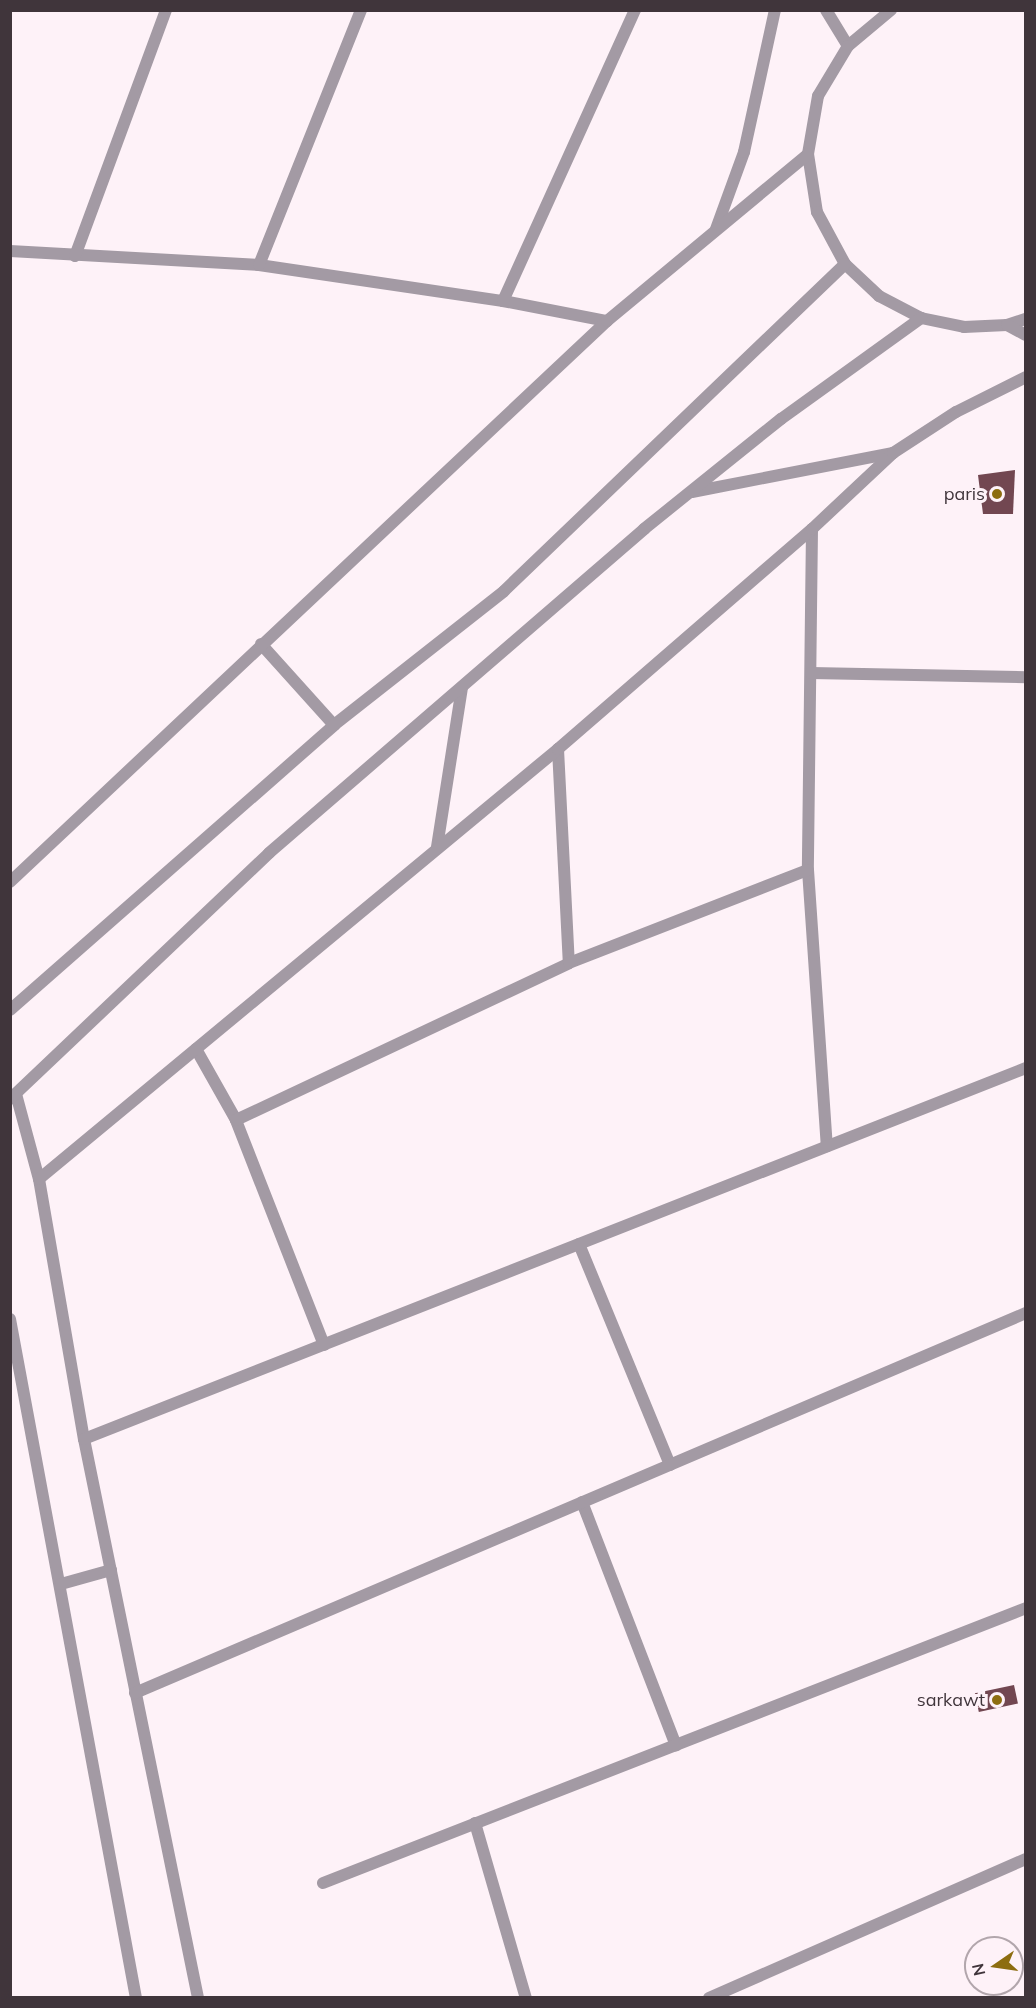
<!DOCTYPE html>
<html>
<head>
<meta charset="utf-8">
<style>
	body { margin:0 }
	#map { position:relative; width:1036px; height:2008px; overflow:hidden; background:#fef2f8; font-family:Mulish,sans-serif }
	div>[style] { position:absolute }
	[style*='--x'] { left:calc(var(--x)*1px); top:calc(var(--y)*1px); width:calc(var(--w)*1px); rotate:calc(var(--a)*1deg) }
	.building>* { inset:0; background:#724751; transform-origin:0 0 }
	.minor>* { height:12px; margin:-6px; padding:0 6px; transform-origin:6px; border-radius:6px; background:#a39aa4 }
	.tertiary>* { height:12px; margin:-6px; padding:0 6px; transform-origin:6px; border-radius:6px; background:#a39aa4 }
	.dots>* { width:16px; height:16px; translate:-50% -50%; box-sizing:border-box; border:3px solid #fef2f8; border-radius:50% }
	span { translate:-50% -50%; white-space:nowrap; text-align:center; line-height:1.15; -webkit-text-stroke:6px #fef2f8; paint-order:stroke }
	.poi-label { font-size:18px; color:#40353b }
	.right { translate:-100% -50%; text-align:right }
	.frame { position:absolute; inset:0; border:12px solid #40353b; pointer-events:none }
	.north { position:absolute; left:964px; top:1936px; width:60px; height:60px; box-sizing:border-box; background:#fef2f8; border:2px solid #b2a6ac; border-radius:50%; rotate:257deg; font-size:16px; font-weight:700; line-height:24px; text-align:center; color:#40353b }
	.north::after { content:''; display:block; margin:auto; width:21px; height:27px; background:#8d6d10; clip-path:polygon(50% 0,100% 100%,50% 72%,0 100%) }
</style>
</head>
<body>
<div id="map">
	<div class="building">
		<div style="clip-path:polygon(1015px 470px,1013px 514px,983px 514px,978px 475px)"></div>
		<div style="left:1014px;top:1685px;width:19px;height:40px;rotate:78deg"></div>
	</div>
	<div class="minor">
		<div style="--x:826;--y:10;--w:42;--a:58.6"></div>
		<div style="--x:891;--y:10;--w:56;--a:140.1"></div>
		<div style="--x:848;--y:46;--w:58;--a:121"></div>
		<div style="--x:818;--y:96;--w:59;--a:99.8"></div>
		<div style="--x:808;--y:154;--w:59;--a:81.2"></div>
		<div style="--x:817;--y:212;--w:59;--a:61.7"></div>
		<div style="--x:845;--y:264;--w:47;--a:43.3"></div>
		<div style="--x:879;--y:296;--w:47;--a:27.6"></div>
		<div style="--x:921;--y:318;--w:44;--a:11.8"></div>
		<div style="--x:964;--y:327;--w:43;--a:-2.7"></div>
		<div style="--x:1007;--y:325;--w:20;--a:-18"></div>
		<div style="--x:716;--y:229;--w:82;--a:-70"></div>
		<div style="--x:744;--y:152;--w:145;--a:-77.7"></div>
		<div style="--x:10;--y:251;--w:249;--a:3.2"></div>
		<div style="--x:259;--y:265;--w:247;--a:8.4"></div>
		<div style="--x:503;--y:301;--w:106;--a:10.9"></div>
		<div style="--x:75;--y:256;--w:262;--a:-69.7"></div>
		<div style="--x:259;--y:265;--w:275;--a:-68.2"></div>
		<div style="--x:503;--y:301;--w:320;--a:-65.6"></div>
		<div style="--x:692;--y:492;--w:205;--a:-11"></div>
		<div style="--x:812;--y:529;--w:341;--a:90.7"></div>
		<div style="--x:808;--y:870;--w:277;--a:86.1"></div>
		<div style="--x:261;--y:644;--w:109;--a:48"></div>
		<div style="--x:811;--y:673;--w:215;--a:1.1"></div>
		<div style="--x:558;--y:749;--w:214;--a:87.1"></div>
		<div style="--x:437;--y:847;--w:162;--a:-81.1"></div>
		<div style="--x:10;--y:882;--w:819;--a:-43.22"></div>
		<div style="--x:607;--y:321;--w:261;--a:-39.7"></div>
		<div style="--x:10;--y:1010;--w:432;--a:-41.3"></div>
		<div style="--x:334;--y:725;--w:216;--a:-38.2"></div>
		<div style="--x:504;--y:591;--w:472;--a:-43.8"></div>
		<div style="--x:196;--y:1049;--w:81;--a:60.6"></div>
		<div style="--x:16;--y:1094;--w:88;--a:74.9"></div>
		<div style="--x:39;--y:1179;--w:264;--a:80.2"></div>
		<div style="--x:84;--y:1439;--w:571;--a:78.47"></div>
		<div style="--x:10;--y:1099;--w:357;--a:-43.5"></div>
		<div style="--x:269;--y:853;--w:496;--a:-40.8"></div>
		<div style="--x:644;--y:529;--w:176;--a:-38.8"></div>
		<div style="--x:781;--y:419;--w:173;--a:-35.8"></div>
		<div style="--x:39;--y:1179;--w:674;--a:-39.64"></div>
		<div style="--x:558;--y:749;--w:336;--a:-40.9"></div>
		<div style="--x:812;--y:529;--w:111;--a:-43.2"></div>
		<div style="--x:893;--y:453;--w:75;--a:-33.1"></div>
		<div style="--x:956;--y:412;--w:78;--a:-26.6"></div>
		<div style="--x:579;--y:1244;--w:239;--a:67.6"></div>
		<div style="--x:10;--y:1319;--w:691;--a:79.49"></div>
		<div style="--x:324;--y:1345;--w:242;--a:-111.4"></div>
		<div style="--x:236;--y:1120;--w:368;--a:-25.2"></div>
		<div style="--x:569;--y:963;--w:256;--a:-21.3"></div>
		<div style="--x:84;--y:1439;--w:1012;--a:-21.5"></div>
		<div style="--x:582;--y:1502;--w:261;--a:68.9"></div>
		<div style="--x:61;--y:1584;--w:52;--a:-15.6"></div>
		<div style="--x:135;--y:1693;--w:969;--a:-23.1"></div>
		<div style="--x:475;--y:1823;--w:182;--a:73.8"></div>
		<div style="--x:323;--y:1883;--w:755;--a:-21.36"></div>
		<div style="--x:709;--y:1998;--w:346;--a:-23.7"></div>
	</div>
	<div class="tertiary">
		<div style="--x:1007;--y:325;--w:21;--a:28"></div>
	</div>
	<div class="dots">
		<div style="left:997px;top:494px;background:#8d6d10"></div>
		<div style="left:997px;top:1700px;background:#8d6d10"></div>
	</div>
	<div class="poi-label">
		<span class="right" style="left:985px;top:494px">paris</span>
		<span class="right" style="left:985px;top:1700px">sarkawt</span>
	</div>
	<div class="frame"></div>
	<div class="north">N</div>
</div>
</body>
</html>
